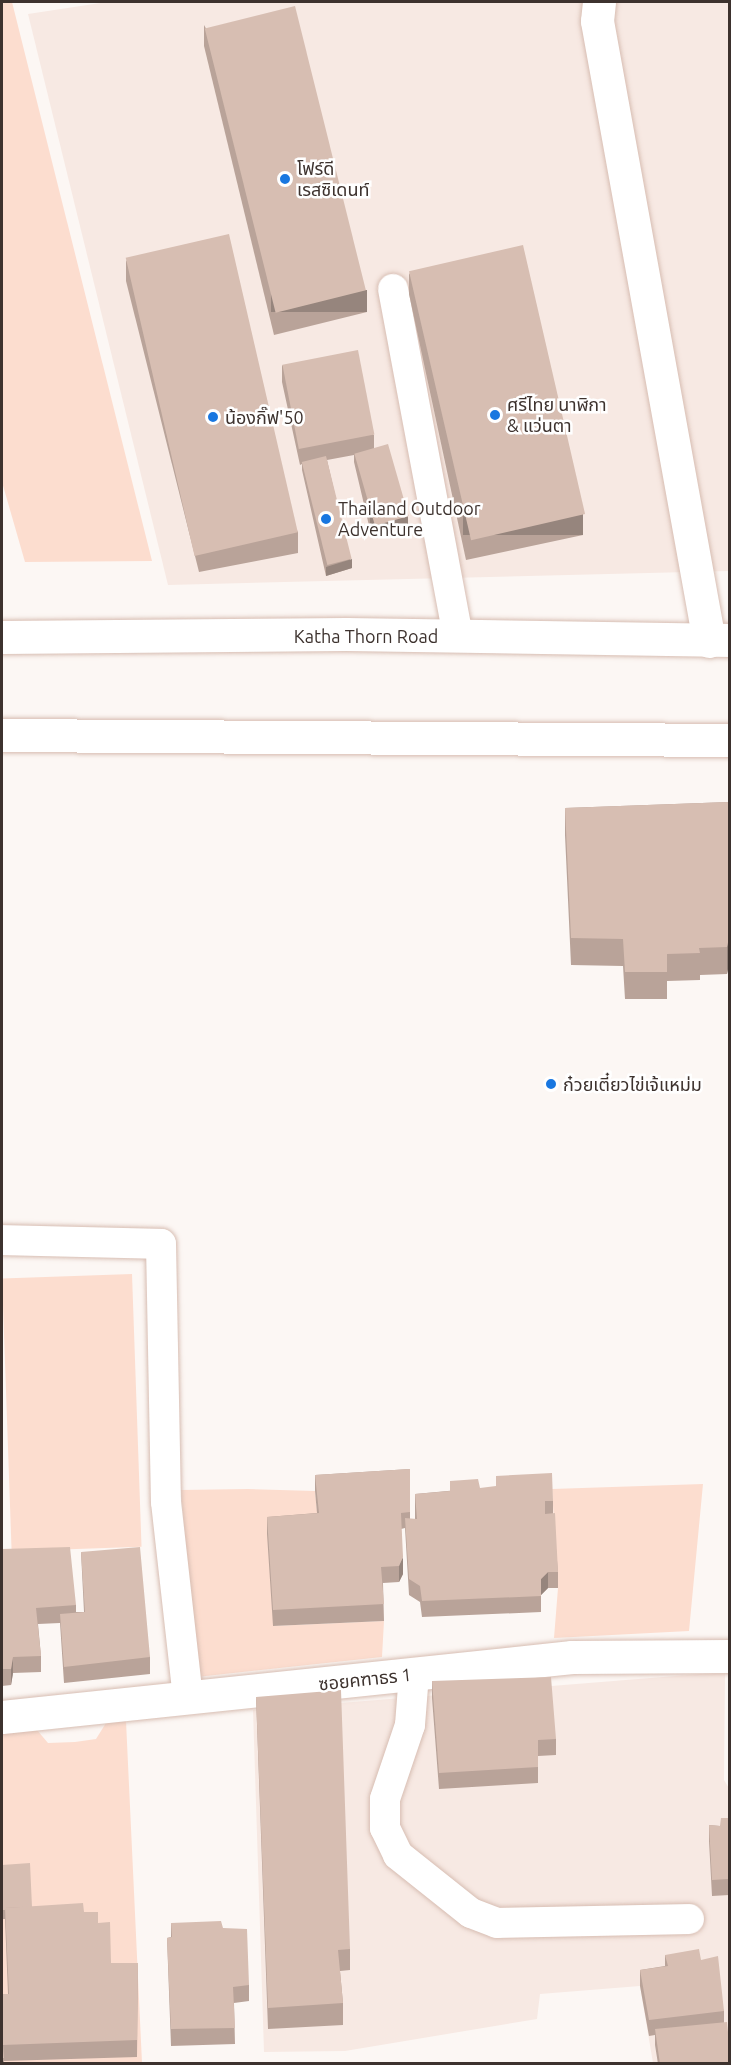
<!DOCTYPE html>
<html>
<head>
<meta charset="utf-8">
<style>
	body { margin:0 }
	#map { position:relative; width:731px; height:2065px; overflow:hidden; background:#fcf7f4; font-family:Ubuntu,"Noto Sans Thai",sans-serif }
	div>[style] { position:absolute }
	[style*='--x'] { left:calc(var(--x)*1px); top:calc(var(--y)*1px); width:calc(var(--w)*1px); rotate:calc(var(--a)*1deg) }
	.built>* { inset:0; background:#f7e9e3 }
	.green>* { inset:0; background:#fcddcf; transform-origin:0 0 }
	.roads { filter:drop-shadow(0 0 2px #d7bdb2) drop-shadow(0 0 2px #d7bdb2) }
	.service>* { height:30px; margin:-15px; padding:0 15px; transform-origin:15px; border-radius:15px; background:#fff }
	.minor>* { height:33px; margin:-16.5px; padding:0 16.5px; transform-origin:16.5px; border-radius:16.5px; background:#fff }
	.tertiary>* { height:33px; margin:-16.5px; padding:0 16.5px; transform-origin:16.5px; border-radius:16.5px; background:#fff }
	.wall>* { inset:0; background:#b9a399 }
	.shaded-wall>* { inset:0; background:#96857d; transform-origin:0 0 }
	.building>* { inset:0; background:#d7beb2; transform-origin:0 0 }
	.dots>* { width:16px; height:16px; translate:-50% -50%; box-sizing:border-box; border:3px solid #fff; border-radius:50% }
	span { translate:-50% -50%; white-space:nowrap; text-align:center; line-height:1.15; -webkit-text-stroke:5px #fff; paint-order:stroke }
	.poi-label { font-size:18px; color:#3d322e }
	.left { translate:0 -50%; text-align:left }
	.street-label { font-size:18px; color:#3d322e }
	.frame { position:absolute; inset:0; border:3px solid #3d322e; pointer-events:none }
</style>
</head>
<body>
<div id="map">
	<div class="built">
		<div style="clip-path:polygon(107px 2px,729px 2px,729px 571px,168px 585px,28px 14px)"></div>
		<div style="clip-path:polygon(725px 1672px,724px 1780px,730px 1790px,729px 2063px,653px 2063px,640px 1986px,540px 1994px,537px 2019px,345px 2051px,264px 2052px,253px 1710px)"></div>
	</div>
	<div class="green">
		<div style="clip-path:polygon(2px 2px,12px 2px,152px 561px,25px 562px,2px 482px)"></div>
		<div style="left:132px;top:1274px;width:273px;height:130px;rotate:88deg"></div>
		<div style="clip-path:polygon(703px 1484px,689px 1631px,554px 1638px,558px 1588px,552px 1489px)"></div>
		<div style="clip-path:polygon(248px 1489px,315px 1491px,319px 1529px,273px 1626px,384px 1621px,382px 1657px,197px 1677px,181px 1490px)"></div>
		<div style="clip-path:polygon(126px 1721px,142px 2063px,2px 2063px,2px 1732px,37px 1730px,48px 1743px,75px 1742px,96px 1739px,106px 1723px)"></div>
	</div>
	<div class="roads">
		<div class="service">
			<div style="--x:393;--y:289;--w:353;--a:79.4"></div>
			<div style="--x:2;--y:1240;--w:159;--a:1.4"></div>
			<div style="--x:161;--y:1244;--w:258;--a:88.9"></div>
			<div style="--x:166;--y:1502;--w:196;--a:83.6"></div>
			<div style="--x:414;--y:1674;--w:51;--a:94.5"></div>
			<div style="--x:410;--y:1725;--w:78;--a:108.7"></div>
			<div style="--x:385;--y:1799;--w:29;--a:90"></div>
			<div style="--x:385;--y:1828;--w:30;--a:64"></div>
			<div style="--x:398;--y:1855;--w:93;--a:38.5"></div>
			<div style="--x:471;--y:1913;--w:28;--a:21"></div>
			<div style="--x:497;--y:1923;--w:192;--a:-1.2"></div>
		</div>
		<div class="minor">
			<div style="--x:599;--y:2;--w:19;--a:96"></div>
			<div style="--x:597;--y:21;--w:630;--a:79.76"></div>
			<div style="--x:2;--y:1717;--w:573;--a:-6.01"></div>
			<div style="--x:572;--y:1657;--w:158;--a:-0.4"></div>
		</div>
		<div class="tertiary">
			<div style="--x:2;--y:637;--w:344;--a:-0.5"></div>
			<div style="--x:346;--y:634;--w:384;--a:0.9"></div>
			<div style="--x:2;--y:735;--w:728;--a:0.39"></div>
		</div>
	</div>
	<div class="wall">
		<div style="clip-path:polygon(24px 2px,49px 2px,24px 3px)"></div>
		<div style="clip-path:polygon(204px 25px,367px 312px,274px 335px,204px 46px)"></div>
		<div style="clip-path:polygon(126px 260px,298px 532px,298px 553px,199px 572px,126px 281px)"></div>
		<div style="clip-path:polygon(409px 273px,583px 535px,466px 560px,409px 294px)"></div>
		<div style="clip-path:polygon(282px 365px,374px 435px,374px 448px,408px 525px,371px 534px,354px 462px,354px 455px,327px 460px,352px 568px,326px 576px,302px 470px,302px 464px,300px 465px,282px 382px)"></div>
		<div style="clip-path:polygon(729px 802px,729px 964px,727px 974px,700px 975px,700px 980px,667px 981px,667px 999px,625px 999px,623px 966px,571px 965px,565px 835px,565px 808px)"></div>
		<div style="clip-path:polygon(410px 1469px,410px 1519px,415px 1519px,415px 1494px,480px 1488px,553px 1501px,553px 1513px,558px 1572px,558px 1588px,548px 1588px,541px 1595px,541px 1612px,422px 1617px,420px 1602px,409px 1595px,405px 1528px,401px 1529px,403px 1574px,399px 1582px,383px 1583px,384px 1621px,273px 1626px,267px 1534px,267px 1517px,317px 1513px,315px 1491px,315px 1475px)"></div>
		<div style="clip-path:polygon(2px 1549px,76px 1605px,76px 1612px,84px 1612px,81px 1552px,150px 1657px,150px 1674px,64px 1683px,60px 1623px,38px 1624px,41px 1656px,41px 1672px,13px 1673px,11px 1685px,2px 1686px)"></div>
		<div style="clip-path:polygon(432px 1681px,556px 1739px,556px 1755px,538px 1756px,538px 1783px,439px 1789px,432px 1698px)"></div>
		<div style="clip-path:polygon(256px 1697px,350px 1949px,350px 1970px,340px 1971px,343px 2003px,343px 2025px,268px 2029px)"></div>
		<div style="clip-path:polygon(729px 1818px,729px 1895px,712px 1896px,709px 1841px,709px 1825px,720px 1826px)"></div>
		<div style="clip-path:polygon(2px 1865px,32px 1907px,84px 1912px,98px 1923px,111px 1963px,138px 1963px,137px 2057px,4px 2061px,4px 2064px,2px 2064px,2px 1967px,2px 1994px,8px 1994px,5px 1919px,2px 1919px)"></div>
		<div style="clip-path:polygon(171px 1923px,249px 1985px,249px 2001px,234px 2003px,235px 2044px,171px 2046px,167px 1938px,171px 1937px)"></div>
		<div style="clip-path:polygon(665px 1955px,701px 1960px,724px 2011px,724px 2023px,729px 2064px,658px 2064px,655px 2045px,655px 2035px,649px 2036px,640px 1986px,640px 1970px,665px 1966px)"></div>
	</div>
	<div class="shaded-wall">
		<div style="left:367px;top:290px;width:22px;height:96px;rotate:90deg"></div>
		<div style="left:583px;top:514px;width:21px;height:120px;rotate:90deg"></div>
		<div style="left:408px;top:516px;width:9px;height:38px;rotate:90deg"></div>
		<div style="clip-path:polygon(352px 559px,352px 568px,326px 576px,326px 567px)"></div>
		<div style="clip-path:polygon(729px 937px,729px 964px,727px 974px,727px 947px)"></div>
		<div style="clip-path:polygon(403px 1557px,403px 1574px,399px 1582px,399px 1566px)"></div>
		<div style="clip-path:polygon(548px 1572px,548px 1588px,541px 1595px,541px 1579px)"></div>
		<div style="clip-path:polygon(13px 1657px,13px 1673px,11px 1685px,11px 1669px)"></div>
	</div>
	<div class="building">
		<div style="left:295px;top:6px;width:293px;height:93px;rotate:76deg"></div>
		<div style="left:229px;top:234px;width:306px;height:106px;rotate:77deg"></div>
		<div style="left:523px;top:245px;width:276px;height:117px;rotate:77deg"></div>
		<div style="left:358px;top:350px;width:86px;height:77px;rotate:79deg"></div>
		<div style="left:388px;top:444px;width:75px;height:35px;rotate:74deg"></div>
		<div style="left:326px;top:456px;width:106px;height:25px;rotate:76deg"></div>
		<div style="clip-path:polygon(729px 802px,729px 937px,727px 947px,699px 948px,700px 953px,667px 954px,667px 972px,625px 972px,623px 939px,571px 938px,565px 808px)"></div>
		<div style="clip-path:polygon(410px 1469px,410px 1512px,401px 1513px,403px 1557px,399px 1566px,381px 1567px,384px 1604px,273px 1610px,267px 1517px,319px 1513px,315px 1475px)"></div>
		<div style="clip-path:polygon(552px 1473px,553px 1501px,545px 1501px,545px 1514px,555px 1513px,558px 1572px,548px 1572px,541px 1579px,541px 1596px,422px 1601px,420px 1586px,409px 1579px,405px 1518px,417px 1519px,415px 1494px,450px 1491px,450px 1481px,478px 1479px,480px 1488px,496px 1486px,496px 1476px)"></div>
		<div style="clip-path:polygon(70px 1547px,76px 1605px,36px 1608px,41px 1656px,13px 1657px,11px 1669px,2px 1669px,2px 1549px)"></div>
		<div style="clip-path:polygon(140px 1547px,150px 1657px,64px 1667px,60px 1614px,85px 1612px,81px 1552px)"></div>
		<div style="clip-path:polygon(551px 1677px,556px 1739px,538px 1740px,538px 1767px,439px 1773px,432px 1681px)"></div>
		<div style="clip-path:polygon(341px 1690px,350px 1949px,338px 1950px,343px 2003px,268px 2008px,256px 1697px)"></div>
		<div style="clip-path:polygon(721px 1818px,729px 1818px,729px 1879px,712px 1880px,709px 1825px,720px 1826px)"></div>
		<div style="clip-path:polygon(30px 1863px,32px 1907px,5px 1908px,5px 1910px,2px 1910px,2px 1865px)"></div>
		<div style="clip-path:polygon(83px 1903px,84px 1912px,98px 1912px,98px 1923px,110px 1922px,111px 1963px,138px 1963px,137px 2040px,3px 2045px,4px 2058px,2px 2058px,2px 1967px,2px 1994px,9px 1994px,5px 1908px)"></div>
		<div style="clip-path:polygon(221px 1921px,223px 1928px,247px 1929px,249px 1985px,233px 1987px,235px 2028px,171px 2029px,167px 1938px,172px 1937px,171px 1923px)"></div>
		<div style="clip-path:polygon(699px 1949px,701px 1960px,718px 1956px,724px 2011px,649px 2020px,640px 1970px,668px 1966px,665px 1955px)"></div>
		<div style="clip-path:polygon(727px 2022px,729px 2042px,729px 2064px,660px 2064px,655px 2029px)"></div>
	</div>
	<div class="dots">
		<div style="left:285px;top:179px;background:#1977e0"></div>
		<div style="left:495px;top:415px;background:#1977e0"></div>
		<div style="left:213px;top:417px;background:#1977e0"></div>
		<div style="left:326px;top:519px;background:#1977e0"></div>
		<div style="left:551px;top:1084px;background:#1977e0"></div>
	</div>
	<div class="poi-label">
		<span class="left" style="left:297px;top:179px">โฟร์ดี<br>เรสซิเดนท์</span>
		<span class="left" style="left:507px;top:415px">ศรีไทย นาฬิกา<br>&amp; แว่นตา</span>
		<span class="left" style="left:225px;top:417px">น้องกิ๊ฟ'50</span>
		<span class="left" style="left:338px;top:519px">Thailand Outdoor<br>Adventure</span>
		<span class="left" style="left:563px;top:1084px">ก๋วยเตี๋ยวไข่เจ้แหม่ม</span>
	</div>
	<div class="street-label">
		<span style="left:366px;top:636px">Katha Thorn Road</span>
		<span style="left:365px;top:1679px;rotate:-6deg">ซอยคฑาธร 1</span>
	</div>
	<div class="frame"></div>
</div>
</body>
</html>
